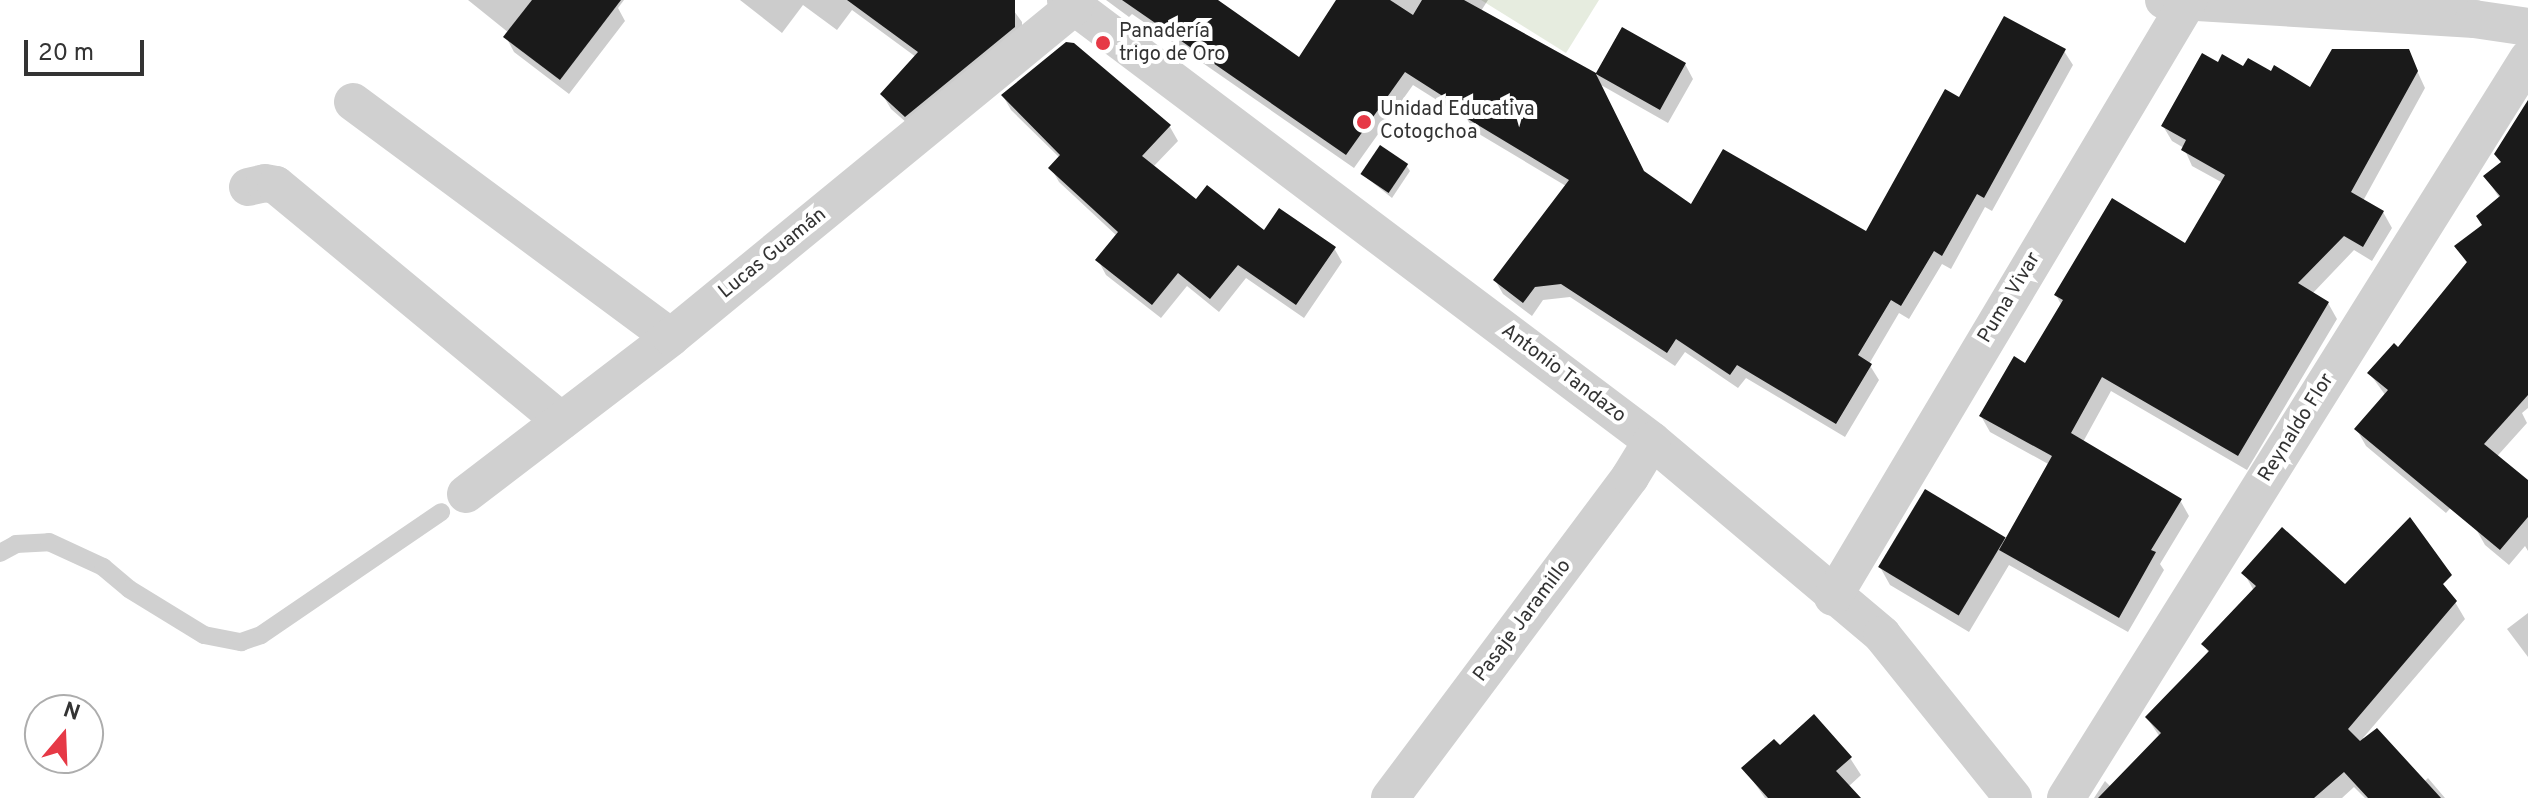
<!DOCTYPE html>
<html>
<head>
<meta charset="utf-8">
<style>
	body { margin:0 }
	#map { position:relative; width:2528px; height:798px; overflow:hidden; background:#fff; font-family:Overpass,sans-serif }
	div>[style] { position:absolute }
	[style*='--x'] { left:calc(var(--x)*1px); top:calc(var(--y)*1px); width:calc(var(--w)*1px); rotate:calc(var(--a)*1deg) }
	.green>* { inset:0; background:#e6ecdf }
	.shadow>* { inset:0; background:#0003 }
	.building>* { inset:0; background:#1a1a1a; transform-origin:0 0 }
	.service>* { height:18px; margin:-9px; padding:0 9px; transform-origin:9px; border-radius:9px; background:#d0d0d0 }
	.minor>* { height:38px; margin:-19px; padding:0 19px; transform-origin:19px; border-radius:19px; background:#d0d0d0 }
	.dots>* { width:22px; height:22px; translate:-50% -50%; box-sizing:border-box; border:4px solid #fff; border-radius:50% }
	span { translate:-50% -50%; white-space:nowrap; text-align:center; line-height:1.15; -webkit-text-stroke:8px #fff; paint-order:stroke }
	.poi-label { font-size:20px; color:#333 }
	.left { translate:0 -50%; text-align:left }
	.street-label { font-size:20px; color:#333 }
	.north { position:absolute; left:24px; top:694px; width:80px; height:80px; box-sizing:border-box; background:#fff; border:2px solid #adadad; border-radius:50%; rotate:19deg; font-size:22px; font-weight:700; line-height:32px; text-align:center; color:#333 }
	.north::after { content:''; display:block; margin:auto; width:28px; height:36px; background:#e63946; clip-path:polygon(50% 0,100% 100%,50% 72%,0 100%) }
	.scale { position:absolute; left:24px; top:40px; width:120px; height:36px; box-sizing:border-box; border:4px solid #333; border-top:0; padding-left:10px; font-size:24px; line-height:28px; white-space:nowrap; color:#333; -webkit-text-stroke:6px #fff; paint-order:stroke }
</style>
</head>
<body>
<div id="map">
	<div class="green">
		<div style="clip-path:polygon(1481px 0,1599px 0,1566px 53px)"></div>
	</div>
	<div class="shadow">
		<div style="clip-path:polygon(468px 0,624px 0,618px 8px,625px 21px,569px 94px,514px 52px,506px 37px,509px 33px)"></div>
		<div style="clip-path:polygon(740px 0,1006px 0,1022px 22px,1022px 42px,915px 130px,891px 109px,882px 94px,916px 57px,852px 10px,837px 30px,803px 5px,782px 33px)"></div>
		<div style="clip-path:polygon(1106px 0,1214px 0,1300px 60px,1338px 0,1488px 0,1481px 11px,1597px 76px,1623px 30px,1685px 64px,1693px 79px,1668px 123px,1601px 85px,1645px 174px,1692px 207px,1866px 233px,1960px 100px,2064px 51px,2073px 65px,1992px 211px,1985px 207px,1951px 269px,1942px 264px,1909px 319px,1899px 313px,1869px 364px,1879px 380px,1845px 437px,1746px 378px,1738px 388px,1685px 352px,1675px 366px,1570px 297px,1543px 300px,1532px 316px,1503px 294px,1495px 280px,1566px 186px,1474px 131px,1467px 119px,1413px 85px,1354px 168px,1132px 14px,1129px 17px)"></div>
		<div style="clip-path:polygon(1073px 45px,1170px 127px,1178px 141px,1153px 167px,1197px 202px,1265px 233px,1334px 248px,1342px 262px,1304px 318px,1246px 278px,1219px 312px,1187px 286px,1161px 318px,1106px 275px,1098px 260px,1117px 236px,1059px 182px,1051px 168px,1060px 158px,1011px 110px,1003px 96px)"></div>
		<div style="clip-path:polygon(2408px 51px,2425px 88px,2363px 201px,2383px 212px,2392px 228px,2372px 261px,2354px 250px,2312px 294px,2328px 303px,2337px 319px,2247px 470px,2111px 391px,2083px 442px,2180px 500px,2189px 516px,2160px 564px,2164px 570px,2128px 632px,2009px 565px,1969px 632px,1890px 585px,1880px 567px,2004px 539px,2005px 542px,2050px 465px,1990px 432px,1981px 416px,2026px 365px,2062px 306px,2056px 295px,2186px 246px,2223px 183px,2192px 166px,2184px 148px,2172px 141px,2163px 126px,2219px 65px,2243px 69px,2311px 89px)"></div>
		<div style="clip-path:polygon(2528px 104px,2528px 408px,2522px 413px,2527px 423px,2446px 513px,2366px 446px,2357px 430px,2386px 396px,2370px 374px,2398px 349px,2468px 265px,2457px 247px,2484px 226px,2500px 199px,2486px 177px,2502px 163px)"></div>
		<div style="clip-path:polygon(1406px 165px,1410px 171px,1392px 198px,1362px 174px)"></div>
		<div style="clip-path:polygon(2528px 482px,2528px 551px,2525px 546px,2509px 565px,2485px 545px,2476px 529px)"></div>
		<div style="clip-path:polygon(2244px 573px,2455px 602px,2465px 619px,2363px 738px,2424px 782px,2428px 778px,2445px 798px,2365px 798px,2354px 787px,2342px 798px,2094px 798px,2105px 781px,2111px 787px,2160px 737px,2147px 718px,2209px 654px,2204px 644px,2254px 591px)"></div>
		<div style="clip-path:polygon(2528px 613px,2528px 657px,2507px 629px)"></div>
		<div style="clip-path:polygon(1779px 748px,1850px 758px,1861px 775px,1848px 787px,1858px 798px,1765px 798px,1744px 768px)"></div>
	</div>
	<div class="building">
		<div style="clip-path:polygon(532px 0,621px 0,560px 80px,503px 37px)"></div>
		<div style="clip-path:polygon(847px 0,1015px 0,1015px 27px,905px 117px,880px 94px,918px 52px)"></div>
		<div style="clip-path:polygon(1122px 0,1218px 0,1299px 57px,1336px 0,1390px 0,1413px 15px,1422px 0,1464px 0,1596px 73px,1622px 27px,1686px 63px,1660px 110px,1596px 74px,1644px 171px,1691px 204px,1723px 149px,1866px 231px,1945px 89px,1959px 97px,2004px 16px,2066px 49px,1984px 198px,1977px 194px,1942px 256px,1934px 251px,1901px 306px,1891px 300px,1858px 355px,1872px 364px,1836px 424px,1737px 365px,1730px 375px,1676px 339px,1667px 353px,1561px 284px,1535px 287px,1523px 303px,1493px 280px,1569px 180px,1463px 116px,1466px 111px,1405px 72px,1346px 155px)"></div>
		<div style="clip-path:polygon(1066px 42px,1074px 43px,1171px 125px,1142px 156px,1196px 199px,1207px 185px,1264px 230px,1279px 208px,1336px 247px,1296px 305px,1238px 265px,1210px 299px,1178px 273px,1152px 305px,1095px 260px,1118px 232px,1048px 168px,1060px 155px,1001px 95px)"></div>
		<div style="clip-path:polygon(2332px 49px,2409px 49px,2418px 71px,2351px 192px,2384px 211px,2363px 247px,2344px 236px,2298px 283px,2329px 302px,2238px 456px,2102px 377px,2071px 433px,2182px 499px,2151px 550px,2156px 552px,2119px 618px,1999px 550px,2052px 456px,1979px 416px,2014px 356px,2025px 363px,2063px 300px,2054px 295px,2112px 198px,2185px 243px,2225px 175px,2181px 150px,2186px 140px,2161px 126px,2202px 53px,2218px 62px,2222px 54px,2243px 66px,2248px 58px,2271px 71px,2274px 65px,2310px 87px)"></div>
		<div style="clip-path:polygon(2528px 100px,2528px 395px,2484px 444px,2528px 480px,2528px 517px,2500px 550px,2354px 429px,2388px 390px,2367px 373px,2394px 343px,2398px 347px,2467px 262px,2454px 246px,2482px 225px,2476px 216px,2500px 196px,2483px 176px,2501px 162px,2494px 154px)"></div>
		<div style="left:1380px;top:145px;width:34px;height:35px;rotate:34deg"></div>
		<div style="left:1925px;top:489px;width:94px;height:91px;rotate:31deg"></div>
		<div style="clip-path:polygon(2410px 517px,2452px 575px,2443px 584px,2457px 601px,2348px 729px,2360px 741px,2377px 728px,2441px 798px,2368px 798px,2344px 772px,2314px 798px,2098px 798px,2161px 733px,2145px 717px,2209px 651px,2201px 644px,2256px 586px,2241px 573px,2282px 527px,2345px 584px)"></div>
		<div style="clip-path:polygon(1814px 714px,1852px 757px,1836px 771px,1861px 798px,1768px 798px,1741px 768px,1774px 739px,1780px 745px)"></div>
	</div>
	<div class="service">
		<div style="--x:0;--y:553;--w:18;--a:-29"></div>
		<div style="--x:16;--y:544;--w:33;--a:-3"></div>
		<div style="--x:49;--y:542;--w:60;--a:24.8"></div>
		<div style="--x:103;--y:567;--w:34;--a:40"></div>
		<div style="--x:129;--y:589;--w:88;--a:31.5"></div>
		<div style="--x:204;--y:635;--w:38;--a:11"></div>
		<div style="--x:241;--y:642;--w:21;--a:-19"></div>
		<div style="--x:261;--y:635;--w:218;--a:-34.3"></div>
	</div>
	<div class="minor">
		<div style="--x:1066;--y:0;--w:733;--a:36.96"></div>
		<div style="--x:1652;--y:441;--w:301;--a:40.1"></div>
		<div style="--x:1882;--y:635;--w:209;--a:51.2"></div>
		<div style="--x:2164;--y:0;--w:311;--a:3.5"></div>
		<div style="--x:2474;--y:19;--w:55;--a:8.4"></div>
		<div style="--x:353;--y:102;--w:395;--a:36.5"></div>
		<div style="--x:248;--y:187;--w:17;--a:-13"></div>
		<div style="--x:265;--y:183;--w:11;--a:10"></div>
		<div style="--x:276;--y:185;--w:370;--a:39.6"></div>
		<div style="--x:466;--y:494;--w:258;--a:-37.4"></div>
		<div style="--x:671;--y:337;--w:522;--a:-39.33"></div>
		<div style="--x:1833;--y:597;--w:694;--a:-59.22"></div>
		<div style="--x:1390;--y:798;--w:401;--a:-53.2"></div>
		<div style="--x:1630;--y:477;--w:42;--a:-58.6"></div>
		<div style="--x:2066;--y:798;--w:872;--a:-57.99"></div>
	</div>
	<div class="dots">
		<div style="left:1103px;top:43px;background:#e63946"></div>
		<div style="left:1364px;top:122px;background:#e63946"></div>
	</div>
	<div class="poi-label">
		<span class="left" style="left:1119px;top:44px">Panadería<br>trigo de Oro</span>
		<span class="left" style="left:1380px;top:122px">Unidad Educativa<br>Cotogchoa</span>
	</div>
	<div class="street-label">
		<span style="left:773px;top:254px;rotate:-39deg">Lucas Guamán</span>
		<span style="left:2010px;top:298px;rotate:-59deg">Puma Vivar</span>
		<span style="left:1563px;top:374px;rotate:37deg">Antonio Tandazo</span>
		<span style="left:2297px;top:428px;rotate:-58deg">Reynaldo Flor</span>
		<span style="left:1523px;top:621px;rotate:-53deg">Pasaje Jaramillo</span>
	</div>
	<div class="north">N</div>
	<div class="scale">20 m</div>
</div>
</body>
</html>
